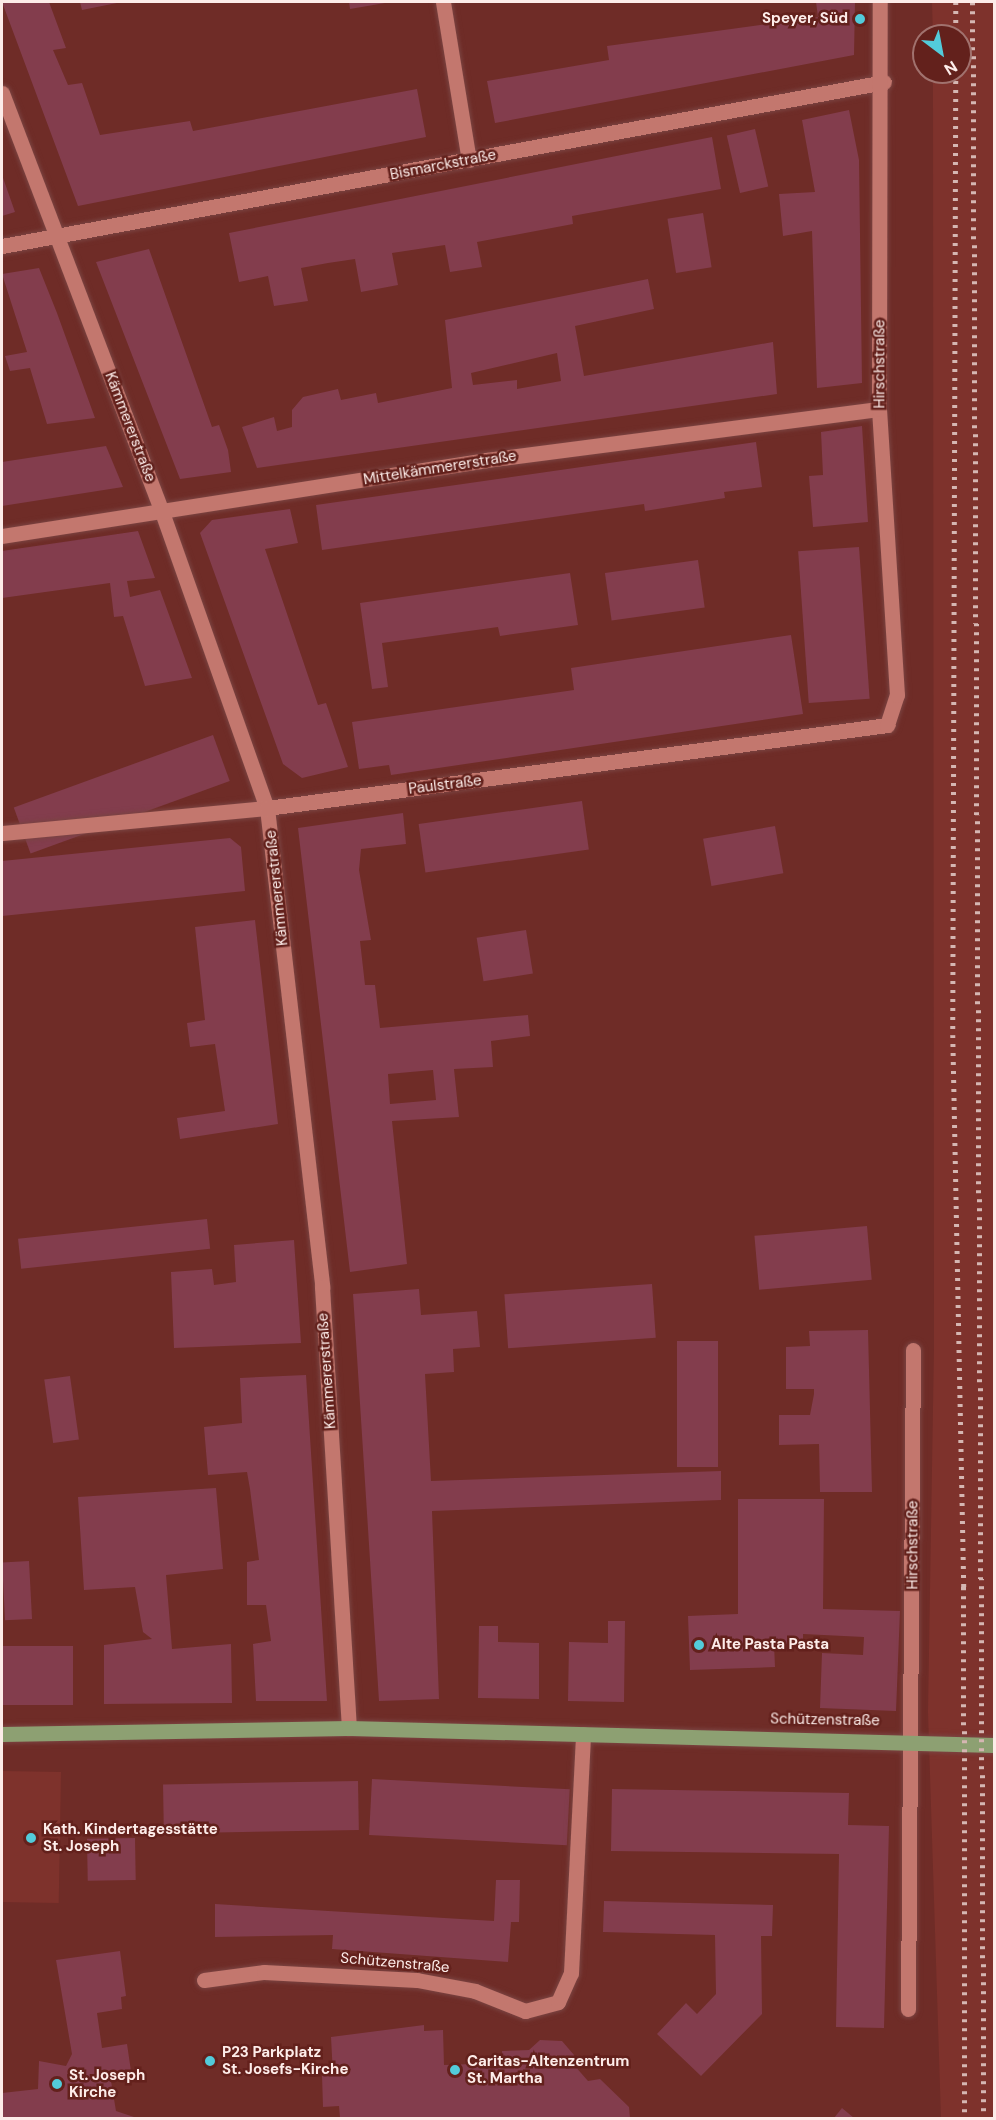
<!DOCTYPE html>
<html>
<head>
<meta charset="utf-8">
<style>
	body { margin:0 }
	#map { position:relative; width:996px; height:2120px; overflow:hidden; background:#6f2c27; font-family:"DM Sans",sans-serif }
	div>[style] { position:absolute }
	[style*='--x'] { left:calc(var(--x)*1px); top:calc(var(--y)*1px); width:calc(var(--w)*1px); rotate:calc(var(--a)*1deg) }
	.built>* { inset:0; background:#7e322c; transform-origin:0 0 }
	.building>* { inset:0; background:#833d4d; transform-origin:0 0 }
	.roads { filter:drop-shadow(0 0 2px #7a4442) drop-shadow(0 0 2px #7a4442) }
	.minor>* { height:15px; margin:-7.5px; padding:0 7.5px; transform-origin:7.5px; border-radius:7.5px; background:#c3776e }
	.major>* { height:15px; margin:-7.5px; padding:0 7.5px; transform-origin:7.5px; border-radius:7.5px; background:#8da072 }
	.rail>* { height:4.5px; margin-top:-2.25px; transform-origin:0; background:repeating-linear-gradient(90deg,#d5b6b2 0 3px,transparent 0 9px) }
	.dots>* { width:16px; height:16px; translate:-50% -50%; box-sizing:border-box; border:3px solid #63211c; border-radius:50% }
	span { translate:-50% -50%; white-space:nowrap; text-align:center; line-height:1.15; -webkit-text-stroke:5px #63211c; paint-order:stroke }
	.poi-label { font-size:15px; color:#fdece9; font-weight:700 }
	.right { translate:-100% -50%; text-align:right }
	.left { translate:0 -50%; text-align:left }
	.street-label { font-size:15px; color:#fdece9 }
	.frame { position:absolute; inset:0; border:3px solid #fdece9; pointer-events:none }
	.north { position:absolute; left:912px; top:24px; width:60px; height:60px; box-sizing:border-box; background:#63211c; border:2px solid #a1726e; border-radius:50%; rotate:148deg; font-size:16px; font-weight:700; line-height:24px; text-align:center; color:#fdece9 }
	.north::after { content:''; display:block; margin:auto; width:21px; height:27px; background:#53cbda; clip-path:polygon(50% 0,100% 100%,50% 72%,0 100%) }
</style>
</head>
<body>
<div id="map">
	<div class="built">
		<div style="clip-path:polygon(932px 2px,994px 2px,994px 2118px,941px 2118px,928px 1712px,934px 1347px,933px 72px,960px 72px,960px 36px,933px 36px)"></div>
		<div style="left:61px;top:1772px;width:131px;height:59px;rotate:91deg"></div>
	</div>
	<div class="building">
		<div style="clip-path:polygon(2px 2px,49px 2px,66px 48px,53px 50px,68px 85px,82px 83px,100px 135px,190px 121px,193px 131px,417px 89px,426px 137px,78px 206px)"></div>
		<div style="clip-path:polygon(80px 2px,117px 2px,117px 3px,82px 10px)"></div>
		<div style="clip-path:polygon(349px 2px,385px 2px,385px 3px,350px 9px)"></div>
		<div style="clip-path:polygon(816px 2px,855px 2px,854px 55px,495px 123px,487px 81px,609px 60px,607px 46px,818px 17px)"></div>
		<div style="clip-path:polygon(849px 110px,859px 160px,862px 383px,817px 388px,812px 231px,783px 236px,779px 194px,815px 192px,802px 120px)"></div>
		<div style="left:755px;top:129px;width:59px;height:29px;rotate:77deg"></div>
		<div style="clip-path:polygon(712px 137px,721px 189px,572px 216px,573px 224px,477px 242px,482px 267px,450px 272px,445px 245px,392px 253px,398px 285px,361px 292px,355px 259px,328px 263px,301px 268px,308px 301px,274px 306px,268px 276px,239px 282px,229px 233px)"></div>
		<div style="clip-path:polygon(2px 175px,15px 212px,2px 216px)"></div>
		<div style="left:703px;top:213px;width:55px;height:36px;rotate:81deg"></div>
		<div style="clip-path:polygon(149px 249px,212px 427px,219px 425px,228px 450px,231px 472px,180px 479px,96px 262px)"></div>
		<div style="clip-path:polygon(39px 268px,57px 313px,95px 418px,47px 424px,30px 368px,10px 371px,5px 356px,27px 352px,2px 274px)"></div>
		<div style="clip-path:polygon(evenodd,648px 279px,654px 309px,575px 326px,584px 376px,773px 342px,777px 394px,257px 468px,242px 427px,274px 417px,277px 431px,292px 427px,292px 410px,303px 397px,338px 389px,341px 400px,376px 393px,378px 403px,452px 388px,445px 320px,648px 279px,557px 353px,561px 381px,517px 389px,517px 380px,473px 385px,471px 373px,557px 353px)"></div>
		<div style="clip-path:polygon(862px 426px,868px 522px,813px 527px,809px 476px,823px 475px,821px 432px)"></div>
		<div style="clip-path:polygon(756px 442px,762px 487px,724px 492px,725px 498px,645px 511px,644px 504px,322px 550px,316px 505px)"></div>
		<div style="clip-path:polygon(106px 446px,123px 487px,2px 506px,2px 462px)"></div>
		<div style="clip-path:polygon(290px 509px,298px 543px,265px 549px,318px 705px,326px 703px,348px 767px,302px 778px,283px 764px,200px 533px,212px 520px)"></div>
		<div style="clip-path:polygon(138px 531px,155px 578px,127px 581px,130px 597px,160px 590px,192px 678px,145px 686px,123px 616px,114px 617px,110px 583px,2px 598px,2px 551px)"></div>
		<div style="left:859px;top:547px;width:152px;height:61px;rotate:86deg"></div>
		<div style="left:698px;top:560px;width:48px;height:94px;rotate:82deg"></div>
		<div style="clip-path:polygon(570px 573px,578px 625px,500px 636px,498px 627px,382px 643px,388px 687px,372px 689px,360px 603px)"></div>
		<div style="clip-path:polygon(791px 635px,803px 714px,391px 775px,389px 765px,359px 769px,352px 722px,574px 690px,571px 668px)"></div>
		<div style="left:213px;top:735px;width:49px;height:212px;rotate:70deg"></div>
		<div style="left:582px;top:801px;width:49px;height:165px;rotate:82deg"></div>
		<div style="clip-path:polygon(evenodd,403px 813px,406px 844px,361px 849px,359px 870px,371px 940px,360px 941px,365px 985px,375px 985px,380px 1028px,528px 1015px,530px 1036px,491px 1041px,493px 1067px,454px 1069px,459px 1117px,392px 1121px,407px 1264px,350px 1272px,298px 828px,403px 813px,433px 1070px,436px 1100px,390px 1104px,388px 1074px,433px 1070px)"></div>
		<div style="left:775px;top:826px;width:48px;height:73px;rotate:80deg"></div>
		<div style="clip-path:polygon(230px 838px,241px 847px,245px 891px,2px 916px,2px 861px)"></div>
		<div style="clip-path:polygon(255px 920px,278px 1124px,180px 1139px,177px 1118px,225px 1111px,215px 1044px,190px 1047px,187px 1023px,205px 1020px,195px 927px)"></div>
		<div style="left:526px;top:930px;width:44px;height:50px;rotate:81deg"></div>
		<div style="left:207px;top:1219px;width:30px;height:190px;rotate:84deg"></div>
		<div style="left:867px;top:1226px;width:54px;height:113px;rotate:85deg"></div>
		<div style="clip-path:polygon(294px 1240px,301px 1343px,174px 1348px,171px 1272px,212px 1269px,214px 1285px,236px 1282px,234px 1245px)"></div>
		<div style="left:652px;top:1284px;width:54px;height:148px;rotate:86deg"></div>
		<div style="clip-path:polygon(419px 1289px,421px 1315px,477px 1311px,480px 1347px,453px 1349px,454px 1372px,425px 1374px,431px 1481px,721px 1471px,721px 1500px,432px 1511px,439px 1699px,379px 1701px,353px 1294px)"></div>
		<div style="clip-path:polygon(868px 1330px,872px 1492px,820px 1492px,819px 1444px,779px 1445px,779px 1415px,810px 1415px,814px 1394px,814px 1389px,786px 1389px,786px 1347px,810px 1346px,809px 1331px)"></div>
		<div style="left:677px;top:1341px;width:41px;height:126px"></div>
		<div style="clip-path:polygon(306px 1375px,327px 1701px,256px 1701px,253px 1644px,271px 1641px,266px 1605px,247px 1605px,247px 1562px,259px 1560px,250px 1489px,247px 1472px,208px 1475px,204px 1427px,242px 1423px,240px 1378px)"></div>
		<div style="left:70px;top:1376px;width:64px;height:26px;rotate:82deg"></div>
		<div style="clip-path:polygon(216px 1488px,223px 1569px,166px 1575px,172px 1649px,231px 1644px,232px 1703px,104px 1704px,104px 1645px,152px 1639px,143px 1632px,135px 1587px,84px 1590px,78px 1497px)"></div>
		<div style="clip-path:polygon(738px 1499px,824px 1499px,823px 1609px,900px 1611px,896px 1711px,820px 1708px,822px 1653px,863px 1655px,864px 1637px,803px 1634px,803px 1644px,774px 1644px,775px 1667px,690px 1670px,688px 1616px,738px 1614px)"></div>
		<div style="left:29px;top:1561px;width:58px;height:27px;rotate:87deg"></div>
		<div style="clip-path:polygon(608px 1621px,625px 1621px,624px 1702px,568px 1701px,569px 1642px,608px 1643px)"></div>
		<div style="clip-path:polygon(479px 1626px,498px 1626px,498px 1642px,539px 1643px,539px 1699px,478px 1698px)"></div>
		<div style="left:73px;top:1646px;width:59px;height:71px;rotate:90deg"></div>
		<div style="left:372px;top:1779px;width:198px;height:56px;rotate:3deg"></div>
		<div style="left:358px;top:1781px;width:49px;height:195px;rotate:89deg"></div>
		<div style="clip-path:polygon(612px 1789px,849px 1793px,848px 1825px,889px 1826px,884px 2028px,836px 2027px,839px 1854px,611px 1851px)"></div>
		<div style="left:135px;top:1838px;width:42px;height:48px;rotate:89deg"></div>
		<div style="clip-path:polygon(496px 1880px,520px 1880px,519px 1922px,511px 1922px,508px 1962px,332px 1949px,333px 1935px,215px 1937px,215px 1904px,494px 1921px)"></div>
		<div style="clip-path:polygon(604px 1901px,773px 1905px,772px 1936px,761px 1936px,762px 2014px,701px 2076px,657px 2034px,686px 2003px,697px 2014px,716px 1994px,715px 1935px,603px 1932px)"></div>
		<div style="clip-path:polygon(120px 1951px,126px 1996px,121px 1997px,122px 2009px,97px 2013px,102px 2048px,127px 2044px,132px 2078px,111px 2081px,116px 2111px,137px 2118px,2px 2118px,2px 2093px,38px 2089px,39px 2061px,66px 2066px,72px 2054px,56px 1960px)"></div>
		<div style="clip-path:polygon(424px 2025px,424px 2031px,443px 2030px,444px 2065px,503px 2063px,502px 2051px,529px 2050px,540px 2040px,562px 2041px,574px 2055px,574px 2065px,588px 2081px,600px 2079px,629px 2107px,630px 2118px,340px 2118px,339px 2106px,323px 2107px,322px 2075px,333px 2075px,331px 2037px)"></div>
		<div style="clip-path:polygon(842px 2108px,854px 2118px,834px 2118px)"></div>
	</div>
	<div class="roads">
		<div class="minor">
			<div style="--x:443;--y:2;--w:160;--a:80.7"></div>
			<div style="--x:2;--y:93;--w:449;--a:69.1"></div>
			<div style="--x:162;--y:512;--w:314;--a:70.5"></div>
			<div style="--x:267;--y:808;--w:482;--a:83.4"></div>
			<div style="--x:322;--y:1287;--w:442;--a:86.5"></div>
			<div style="--x:2;--y:246;--w:897;--a:-10.53"></div>
			<div style="--x:2;--y:536;--w:490;--a:-8.9"></div>
			<div style="--x:486;--y:460;--w:396;--a:-7.4"></div>
			<div style="--x:2;--y:833;--w:266;--a:-5.4"></div>
			<div style="--x:267;--y:808;--w:626;--a:-7.62"></div>
			<div style="--x:887;--y:725;--w:32;--a:-72"></div>
			<div style="--x:897;--y:695;--w:287;--a:-93.6"></div>
			<div style="--x:879;--y:409;--w:407;--a:-89.9"></div>
			<div style="--x:204;--y:1980;--w:61;--a:-7.6"></div>
			<div style="--x:264;--y:1972;--w:153;--a:3"></div>
			<div style="--x:417;--y:1980;--w:59;--a:10.7"></div>
			<div style="--x:475;--y:1991;--w:54;--a:21.8"></div>
			<div style="--x:525;--y:2011;--w:34;--a:-15"></div>
			<div style="--x:558;--y:2002;--w:32;--a:-66"></div>
			<div style="--x:571;--y:1973;--w:239;--a:-87.1"></div>
			<div style="--x:908;--y:2009;--w:659;--a:-89.57"></div>
		</div>
		<div class="major">
			<div style="--x:2;--y:1734;--w:347;--a:-1"></div>
			<div style="--x:349;--y:1728;--w:645;--a:1.51"></div>
		</div>
	</div>
	<div class="rail">
		<div style="--x:956;--y:2;--w:34;--a:90"></div>
		<div style="--x:973;--y:2;--w:2116;--a:89.7"></div>
		<div style="--x:956;--y:72;--w:963;--a:90.18"></div>
		<div style="--x:953;--y:1035;--w:552;--a:88.86"></div>
		<div style="--x:964;--y:1587;--w:531;--a:89.89"></div>
	</div>
	<div class="dots">
		<div style="left:860px;top:19px;background:#53cbda"></div>
		<div style="left:699px;top:1645px;background:#53cbda"></div>
		<div style="left:31px;top:1838px;background:#53cbda"></div>
		<div style="left:210px;top:2061px;background:#53cbda"></div>
		<div style="left:455px;top:2070px;background:#53cbda"></div>
		<div style="left:57px;top:2084px;background:#53cbda"></div>
	</div>
	<div class="poi-label">
		<span class="right" style="left:848px;top:19px">Speyer, Süd</span>
		<span class="left" style="left:711px;top:1645px">Alte Pasta Pasta</span>
		<span class="left" style="left:43px;top:1838px">Kath. Kindertagesstätte<br>St. Joseph</span>
		<span class="left" style="left:222px;top:2061px">P23 Parkplatz<br>St. Josefs-Kirche</span>
		<span class="left" style="left:467px;top:2070px">Caritas-Altenzentrum<br>St. Martha</span>
		<span class="left" style="left:69px;top:2084px">St. Joseph<br>Kirche</span>
	</div>
	<div class="street-label">
		<span style="left:443px;top:165px;rotate:-11deg">Bismarckstraße</span>
		<span style="left:880px;top:364px;rotate:-90deg">Hirschstraße</span>
		<span style="left:130px;top:427px;rotate:69deg">Kämmererstraße</span>
		<span style="left:440px;top:468px;rotate:-9deg">Mittelkämmererstraße</span>
		<span style="left:445px;top:785px;rotate:-7deg">Paulstraße</span>
		<span style="left:277px;top:888px;rotate:-96deg">Kämmererstraße</span>
		<span style="left:327px;top:1371px;rotate:-94deg">Kämmererstraße</span>
		<span style="left:913px;top:1545px;rotate:-90deg">Hirschstraße</span>
		<span style="left:825px;top:1720px;rotate:1deg">Schützenstraße</span>
		<span style="left:395px;top:1963px;rotate:5deg">Schützenstraße</span>
	</div>
	<div class="frame"></div>
	<div class="north">N</div>
</div>
</body>
</html>
